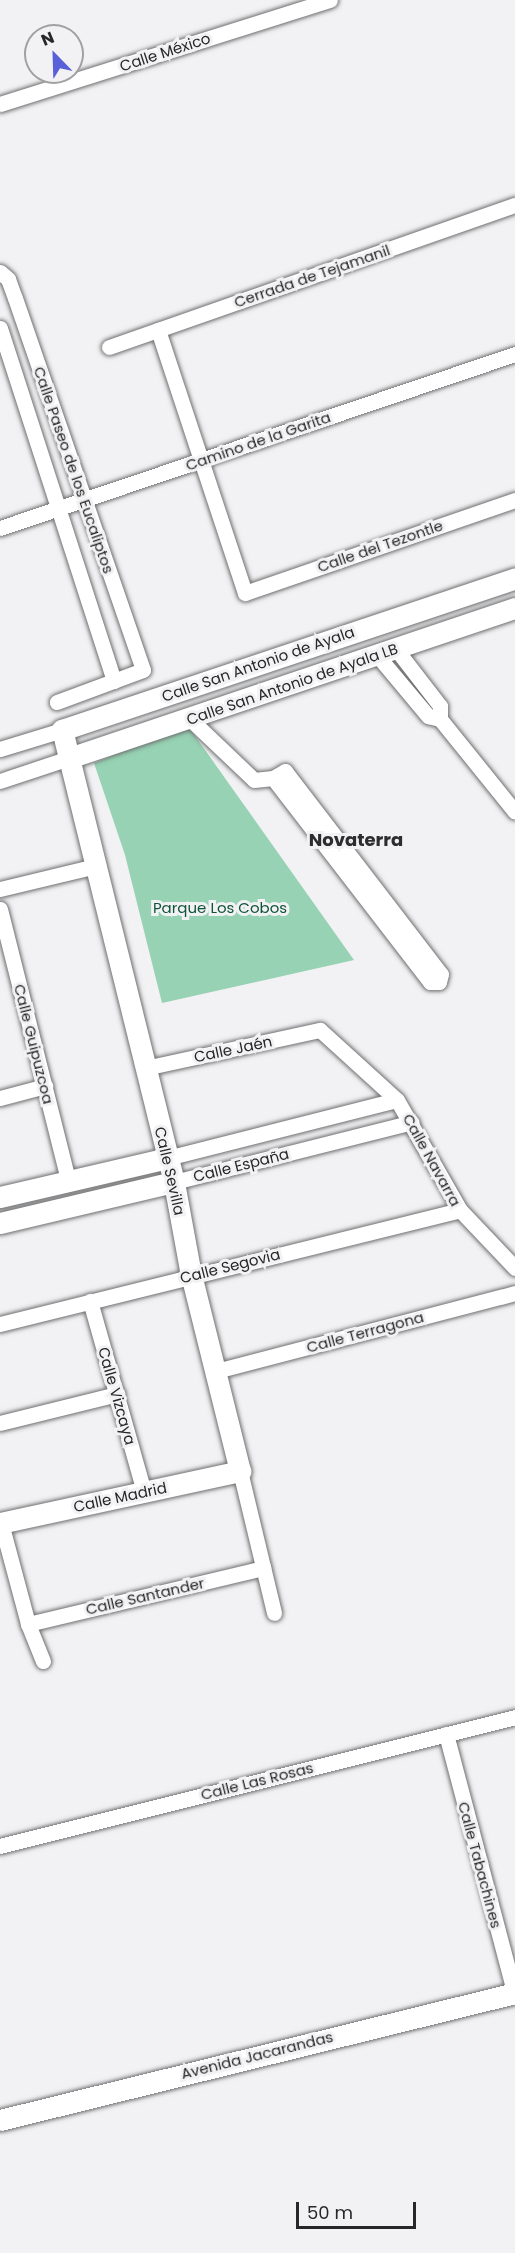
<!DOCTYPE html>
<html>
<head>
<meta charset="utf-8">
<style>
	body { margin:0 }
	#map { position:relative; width:515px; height:2253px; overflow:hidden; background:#f2f2f4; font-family:Poppins,sans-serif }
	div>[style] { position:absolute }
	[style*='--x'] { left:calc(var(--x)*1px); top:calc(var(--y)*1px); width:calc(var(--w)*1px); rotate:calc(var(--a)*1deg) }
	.green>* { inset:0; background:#96d2b3 }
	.roads { filter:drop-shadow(0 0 2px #6e6f70) drop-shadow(0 0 2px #6e6f70) }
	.street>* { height:15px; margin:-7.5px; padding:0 7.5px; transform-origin:7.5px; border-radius:7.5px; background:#fff }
	.secondary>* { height:21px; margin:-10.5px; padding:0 10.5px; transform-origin:10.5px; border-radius:10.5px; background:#fff }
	span { translate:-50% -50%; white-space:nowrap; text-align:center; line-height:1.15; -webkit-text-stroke:6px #f2f2f4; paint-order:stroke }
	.street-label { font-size:15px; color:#272728 }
	.park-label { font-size:15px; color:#0f5438 }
	.quarter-label { font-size:18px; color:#2d2d2e; font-weight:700 }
	.north { position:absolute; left:24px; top:24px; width:60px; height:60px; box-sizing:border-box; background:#f2f2f4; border:2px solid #a1a1a2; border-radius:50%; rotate:337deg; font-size:16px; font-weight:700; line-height:24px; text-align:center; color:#272728 }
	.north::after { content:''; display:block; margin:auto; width:21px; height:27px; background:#5861d8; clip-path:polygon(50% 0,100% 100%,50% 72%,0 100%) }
	.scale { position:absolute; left:296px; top:2202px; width:120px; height:27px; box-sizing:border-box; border:3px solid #272728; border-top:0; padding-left:8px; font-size:18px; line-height:21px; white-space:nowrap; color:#272728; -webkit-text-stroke:4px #f2f2f4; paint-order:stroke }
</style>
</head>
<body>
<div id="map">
	<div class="green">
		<div style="clip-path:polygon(188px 726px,354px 960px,162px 1003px,125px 855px,94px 763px)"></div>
	</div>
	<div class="roads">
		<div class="street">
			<div style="--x:0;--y:104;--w:346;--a:-17.5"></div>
			<div style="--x:0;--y:272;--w:11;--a:41"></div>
			<div style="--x:8;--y:279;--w:20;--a:70"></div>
			<div style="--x:15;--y:298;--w:393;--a:71"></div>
			<div style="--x:143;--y:670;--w:92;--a:159.6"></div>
			<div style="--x:0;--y:328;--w:371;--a:72.1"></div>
			<div style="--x:158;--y:330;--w:277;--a:71.7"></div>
			<div style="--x:245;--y:593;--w:286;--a:-19"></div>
			<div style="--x:109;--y:347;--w:430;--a:-19.3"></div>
			<div style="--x:0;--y:528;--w:544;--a:-18.67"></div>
			<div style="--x:396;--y:649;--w:72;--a:52.3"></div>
			<div style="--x:440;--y:706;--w:13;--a:90"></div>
			<div style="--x:440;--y:719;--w:119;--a:51.1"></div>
			<div style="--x:377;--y:655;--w:80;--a:50.1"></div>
			<div style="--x:428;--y:716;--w:12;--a:14"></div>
			<div style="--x:190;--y:719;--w:88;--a:43.6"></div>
			<div style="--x:254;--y:780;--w:19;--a:-6"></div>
			<div style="--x:273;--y:778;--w:14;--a:-30"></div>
			<div style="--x:285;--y:771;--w:256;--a:52.5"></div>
			<div style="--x:441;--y:974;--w:8;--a:104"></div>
			<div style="--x:439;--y:982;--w:9;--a:180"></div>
			<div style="--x:430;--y:982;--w:257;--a:-127.6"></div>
			<div style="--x:0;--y:749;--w:65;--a:-17"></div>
			<div style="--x:0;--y:781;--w:73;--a:-18.4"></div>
			<div style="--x:0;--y:889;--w:99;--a:-13.5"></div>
			<div style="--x:0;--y:909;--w:278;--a:75.9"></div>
			<div style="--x:145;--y:1068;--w:179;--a:-12.3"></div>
			<div style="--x:320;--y:1030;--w:104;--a:42.3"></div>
			<div style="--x:397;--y:1100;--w:127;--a:60.2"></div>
			<div style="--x:460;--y:1210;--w:80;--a:46.5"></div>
			<div style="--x:0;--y:1098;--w:47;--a:-14.9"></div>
			<div style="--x:167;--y:1158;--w:237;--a:-14.2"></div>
			<div style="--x:174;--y:1182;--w:245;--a:-14.1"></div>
			<div style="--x:90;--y:1301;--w:198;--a:74.2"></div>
			<div style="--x:0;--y:1324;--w:474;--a:-13.9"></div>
			<div style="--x:216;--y:1371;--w:309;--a:-14.6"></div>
			<div style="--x:0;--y:1423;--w:121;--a:-13.9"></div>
			<div style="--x:240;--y:1471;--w:146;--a:76.5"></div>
			<div style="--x:1;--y:1523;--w:105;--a:75"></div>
			<div style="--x:28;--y:1624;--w:40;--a:68"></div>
			<div style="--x:28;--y:1624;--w:242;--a:-13.4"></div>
			<div style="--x:446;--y:1734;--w:271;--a:75.2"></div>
			<div style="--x:0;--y:1846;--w:531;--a:-14.06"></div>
		</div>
		<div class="secondary">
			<div style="--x:69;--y:758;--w:471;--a:-18.6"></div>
			<div style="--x:0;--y:1197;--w:171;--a:-13.1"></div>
			<div style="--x:0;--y:1223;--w:179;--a:-13.3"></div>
			<div style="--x:0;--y:1523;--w:246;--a:-12.2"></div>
			<div style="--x:240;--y:1471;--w:202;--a:-104"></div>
			<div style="--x:191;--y:1275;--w:95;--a:-100.4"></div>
			<div style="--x:174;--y:1182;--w:466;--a:-103.9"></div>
			<div style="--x:62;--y:730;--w:478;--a:-18.5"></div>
			<div style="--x:0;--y:2120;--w:530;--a:-13.85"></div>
		</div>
	</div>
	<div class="street-label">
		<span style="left:165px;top:52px;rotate:-18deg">Calle México</span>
		<span style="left:312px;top:276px;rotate:-19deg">Cerrada de Tejamanil</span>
		<span style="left:258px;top:441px;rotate:-19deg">Camino de la Garita</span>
		<span style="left:74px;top:470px;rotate:71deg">Calle Paseo de los Eucaliptos</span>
		<span style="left:380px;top:546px;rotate:-19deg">Calle del Tezontle</span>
		<span style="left:258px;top:664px;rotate:-19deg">Calle San Antonio de Ayala</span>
		<span style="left:292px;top:684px;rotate:-19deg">Calle San Antonio de Ayala LB</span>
		<span style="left:34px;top:1044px;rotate:76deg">Calle Guipuzcoa</span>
		<span style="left:233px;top:1049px;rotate:-12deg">Calle Jaén</span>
		<span style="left:432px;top:1160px;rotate:61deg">Calle Navarra</span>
		<span style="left:241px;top:1165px;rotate:-14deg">Calle España</span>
		<span style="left:170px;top:1171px;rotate:77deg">Calle Sevilla</span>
		<span style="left:230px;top:1266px;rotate:-14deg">Calle Segovia</span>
		<span style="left:365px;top:1332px;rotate:-15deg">Calle Terragona</span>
		<span style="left:117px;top:1396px;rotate:74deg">Calle Vizcaya</span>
		<span style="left:120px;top:1497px;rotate:-12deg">Calle Madrid</span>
		<span style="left:145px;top:1596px;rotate:-13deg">Calle Santander</span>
		<span style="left:257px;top:1781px;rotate:-14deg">Calle Las Rosas</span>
		<span style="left:480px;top:1865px;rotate:75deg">Calle Tabachines</span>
		<span style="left:257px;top:2055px;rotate:-14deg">Avenida Jacarandas</span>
	</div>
	<div class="park-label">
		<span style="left:220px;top:908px">Parque Los Cobos</span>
	</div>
	<div class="quarter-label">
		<span style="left:356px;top:840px">Novaterra</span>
	</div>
	<div class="north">N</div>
	<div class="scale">50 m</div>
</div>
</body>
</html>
